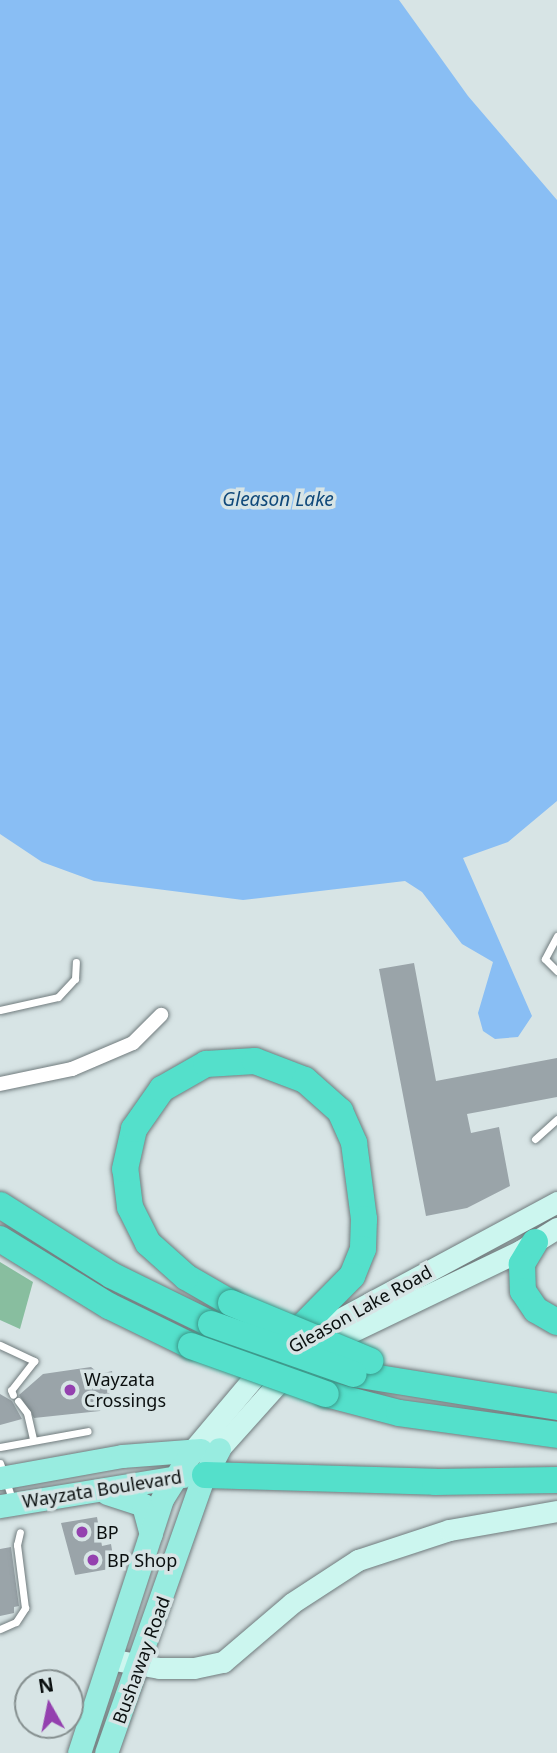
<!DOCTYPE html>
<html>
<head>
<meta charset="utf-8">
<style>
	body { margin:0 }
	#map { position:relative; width:557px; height:1753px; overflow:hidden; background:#d7e4e5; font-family:"Noto Sans",sans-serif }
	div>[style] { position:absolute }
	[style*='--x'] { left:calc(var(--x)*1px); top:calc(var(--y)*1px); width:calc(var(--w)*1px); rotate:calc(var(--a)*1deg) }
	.green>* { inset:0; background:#88be9f }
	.water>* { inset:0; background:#89bef4 }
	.building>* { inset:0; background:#9aa4a9 }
	.roads { filter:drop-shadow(0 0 2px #707b7d) drop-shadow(0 0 2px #707b7d) }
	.lane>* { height:7px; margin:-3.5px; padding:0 3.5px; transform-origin:3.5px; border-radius:3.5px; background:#fff }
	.street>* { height:14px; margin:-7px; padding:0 7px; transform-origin:7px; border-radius:7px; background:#fff }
	.secondary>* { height:21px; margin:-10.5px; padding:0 10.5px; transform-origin:10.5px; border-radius:10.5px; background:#ccf6ef }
	.primary>* { height:23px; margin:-11.5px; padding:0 11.5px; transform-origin:11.5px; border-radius:11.5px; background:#98ece0 }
	.highway>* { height:26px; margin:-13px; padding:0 13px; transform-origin:13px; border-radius:13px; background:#54e0cb }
	.bridges { filter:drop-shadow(0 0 2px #3a9789) drop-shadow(0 0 2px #3a9789) }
	.highway-bridge>* { height:26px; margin:-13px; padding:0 13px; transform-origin:13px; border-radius:13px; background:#54e0cb }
	.dots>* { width:19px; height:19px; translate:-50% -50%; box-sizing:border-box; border:4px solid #d7e4e5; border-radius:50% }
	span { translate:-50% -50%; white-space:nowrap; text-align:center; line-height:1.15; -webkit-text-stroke:7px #d7e4e5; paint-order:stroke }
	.street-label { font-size:18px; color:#0a0f0f }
	.poi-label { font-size:18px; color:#0a0f0f }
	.left { translate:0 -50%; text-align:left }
	.water-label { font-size:19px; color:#10497a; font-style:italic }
	.north { position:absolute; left:14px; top:1669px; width:70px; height:70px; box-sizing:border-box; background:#d7e4e5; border:2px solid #858f8f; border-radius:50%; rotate:351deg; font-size:19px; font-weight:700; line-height:28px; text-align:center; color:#0a0f0f }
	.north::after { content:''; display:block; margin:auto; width:24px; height:32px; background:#9441af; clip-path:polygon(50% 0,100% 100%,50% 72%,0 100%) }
</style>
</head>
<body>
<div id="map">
	<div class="green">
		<div style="clip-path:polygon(0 1262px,33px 1282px,20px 1329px,0 1320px)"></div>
	</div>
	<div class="water">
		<div style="clip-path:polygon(0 0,399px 0,468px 96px,557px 200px,557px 801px,508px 842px,463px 858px,532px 1016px,518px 1037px,495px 1039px,483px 1031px,478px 1013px,493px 962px,462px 944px,422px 892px,405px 881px,243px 900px,94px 881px,42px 862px,0 834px)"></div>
	</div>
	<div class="building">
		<div style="clip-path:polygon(414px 963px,436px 1081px,557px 1058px,557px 1097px,467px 1114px,471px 1133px,499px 1127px,510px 1186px,467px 1208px,426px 1216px,379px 969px)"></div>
		<div style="clip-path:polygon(91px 1367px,100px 1374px,112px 1371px,114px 1385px,100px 1411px,34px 1418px,19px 1395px,43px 1374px)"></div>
		<div style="clip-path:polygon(0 1394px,12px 1401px,22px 1419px,0 1425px)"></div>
		<div style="clip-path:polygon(97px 1517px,102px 1546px,111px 1544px,115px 1568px,75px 1575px,61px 1523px)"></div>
		<div style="clip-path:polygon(11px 1547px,19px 1606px,14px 1607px,14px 1613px,0 1616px,0 1549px)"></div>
	</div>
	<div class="roads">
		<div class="lane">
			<div style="--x:557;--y:936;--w:26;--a:118"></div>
			<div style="--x:545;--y:959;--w:17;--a:45"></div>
			<div style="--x:0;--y:1010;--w:59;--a:-12.6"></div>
			<div style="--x:58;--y:997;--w:25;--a:-47"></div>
			<div style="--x:75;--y:979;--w:17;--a:-87"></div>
			<div style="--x:535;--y:1139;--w:30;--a:-42"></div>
			<div style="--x:0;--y:1345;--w:38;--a:25"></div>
			<div style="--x:34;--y:1361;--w:37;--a:128"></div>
			<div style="--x:11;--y:1390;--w:5;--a:68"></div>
			<div style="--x:18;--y:1401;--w:15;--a:53"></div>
			<div style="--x:27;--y:1413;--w:26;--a:77"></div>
			<div style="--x:0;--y:1447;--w:89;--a:-10.3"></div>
			<div style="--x:0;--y:1463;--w:41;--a:71.6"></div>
			<div style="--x:0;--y:1629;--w:17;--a:-24"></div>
			<div style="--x:16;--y:1622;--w:17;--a:-57"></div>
			<div style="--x:25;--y:1608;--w:64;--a:-97.2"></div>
			<div style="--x:17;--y:1545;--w:13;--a:-77"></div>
		</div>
		<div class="street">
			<div style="--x:0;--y:1084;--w:74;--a:-11.8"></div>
			<div style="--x:72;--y:1069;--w:66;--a:-23.1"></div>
			<div style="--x:133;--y:1043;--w:40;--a:-45"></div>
		</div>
		<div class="secondary">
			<div style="--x:297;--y:1342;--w:295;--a:-28.3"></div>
			<div style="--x:318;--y:1348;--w:224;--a:-25.7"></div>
			<div style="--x:520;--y:1251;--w:44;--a:-31.9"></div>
			<div style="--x:219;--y:1449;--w:106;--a:-48.1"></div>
			<div style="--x:192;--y:1451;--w:116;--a:-49.9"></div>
			<div style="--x:109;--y:1659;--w:51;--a:10.2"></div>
			<div style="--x:159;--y:1668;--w:35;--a:0"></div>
			<div style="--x:194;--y:1668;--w:30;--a:-12"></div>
			<div style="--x:223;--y:1662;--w:91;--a:-40.5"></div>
			<div style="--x:292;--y:1603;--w:79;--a:-33.1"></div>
			<div style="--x:358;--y:1560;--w:96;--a:-18.2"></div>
			<div style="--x:449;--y:1530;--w:110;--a:-10"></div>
		</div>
		<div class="primary">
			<div style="--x:0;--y:1478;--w:124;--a:-10.2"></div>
			<div style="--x:122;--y:1456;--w:79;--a:-4.3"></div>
			<div style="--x:107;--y:1493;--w:38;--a:18"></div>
			<div style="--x:143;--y:1505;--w:30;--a:75"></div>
			<div style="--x:0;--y:1506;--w:185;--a:-9.3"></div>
			<div style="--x:79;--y:1753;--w:267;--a:-71.9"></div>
			<div style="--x:162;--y:1499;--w:57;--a:-58"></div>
			<div style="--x:106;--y:1753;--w:288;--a:-70.6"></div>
			<div style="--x:202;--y:1481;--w:36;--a:-62"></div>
		</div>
		<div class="highway">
			<div style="--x:0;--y:1205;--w:131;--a:32.2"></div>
			<div style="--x:111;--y:1275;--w:111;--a:26.1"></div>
			<div style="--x:0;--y:1239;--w:128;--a:31.6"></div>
			<div style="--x:109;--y:1306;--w:91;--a:26"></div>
			<div style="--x:535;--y:1242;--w:26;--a:121"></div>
			<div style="--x:522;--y:1264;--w:27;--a:88"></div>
			<div style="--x:523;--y:1291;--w:23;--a:56"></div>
			<div style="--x:536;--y:1310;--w:24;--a:30"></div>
			<div style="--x:231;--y:1303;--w:52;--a:-150"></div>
			<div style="--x:186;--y:1277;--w:51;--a:-138.2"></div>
			<div style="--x:148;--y:1243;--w:40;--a:-116.6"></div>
			<div style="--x:130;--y:1207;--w:38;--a:-97"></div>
			<div style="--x:125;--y:1169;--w:41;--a:-77.3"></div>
			<div style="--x:134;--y:1129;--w:49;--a:-55"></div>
			<div style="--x:162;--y:1089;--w:51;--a:-29.6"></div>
			<div style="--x:206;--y:1064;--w:49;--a:-3.5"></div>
			<div style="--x:255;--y:1061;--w:53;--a:20.8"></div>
			<div style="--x:305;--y:1080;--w:47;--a:41.5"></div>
			<div style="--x:340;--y:1111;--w:35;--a:66"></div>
			<div style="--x:354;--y:1143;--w:77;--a:82.5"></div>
			<div style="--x:364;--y:1219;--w:30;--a:92"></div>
			<div style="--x:363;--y:1249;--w:29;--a:112"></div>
			<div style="--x:352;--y:1276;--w:100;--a:134.6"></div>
			<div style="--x:354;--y:1374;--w:206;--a:9.2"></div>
			<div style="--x:326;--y:1394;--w:75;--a:14.6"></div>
			<div style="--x:399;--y:1413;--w:160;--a:7.9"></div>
			<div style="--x:205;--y:1475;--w:230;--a:1.7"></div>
			<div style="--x:435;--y:1482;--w:122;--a:-0.9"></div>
		</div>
	</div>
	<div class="bridges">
		<div class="highway-bridge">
			<div style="--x:231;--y:1303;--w:151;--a:22.6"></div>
			<div style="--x:211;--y:1324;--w:151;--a:19.3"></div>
			<div style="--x:191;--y:1346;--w:143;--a:19.6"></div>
		</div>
	</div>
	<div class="dots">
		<div style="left:70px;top:1390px;background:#9441af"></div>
		<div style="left:82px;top:1532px;background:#9441af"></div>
		<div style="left:93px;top:1560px;background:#9441af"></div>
	</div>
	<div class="street-label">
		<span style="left:360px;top:1309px;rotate:-29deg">Gleason Lake Road</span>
		<span style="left:102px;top:1489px;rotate:-9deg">Wayzata Boulevard</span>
		<span style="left:141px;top:1660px;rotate:-70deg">Bushaway Road</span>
	</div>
	<div class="poi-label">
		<span class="left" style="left:84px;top:1390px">Wayzata<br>Crossings</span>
		<span class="left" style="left:96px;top:1532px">BP</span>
		<span class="left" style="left:107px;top:1560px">BP Shop</span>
	</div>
	<div class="water-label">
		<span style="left:278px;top:500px">Gleason Lake</span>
	</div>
	<div class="north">N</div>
</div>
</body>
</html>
